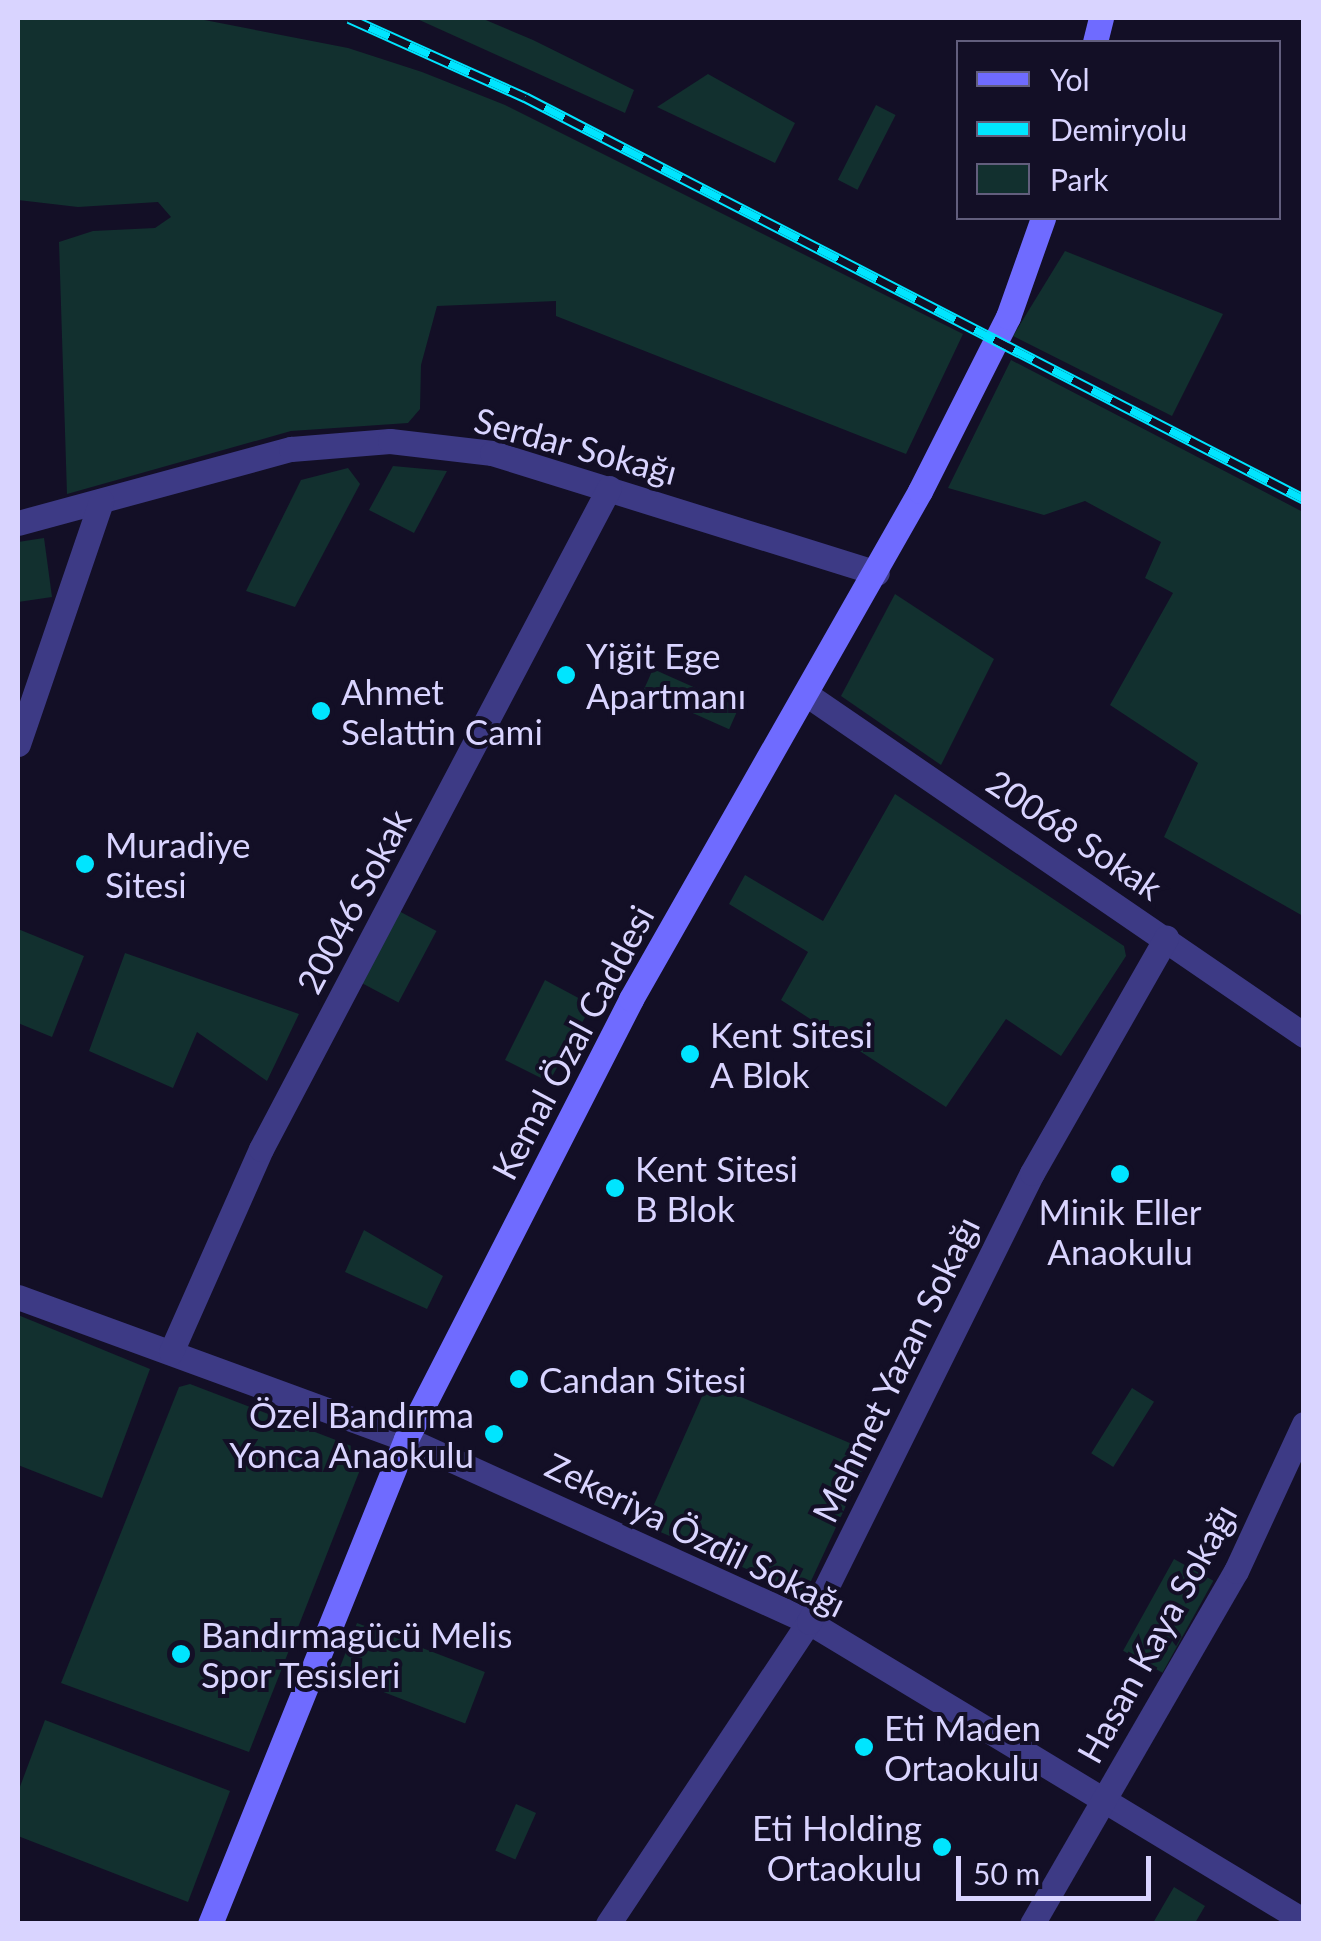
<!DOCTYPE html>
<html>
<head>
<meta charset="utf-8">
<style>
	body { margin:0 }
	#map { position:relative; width:1321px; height:1941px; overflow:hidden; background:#130f26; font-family:Lato,sans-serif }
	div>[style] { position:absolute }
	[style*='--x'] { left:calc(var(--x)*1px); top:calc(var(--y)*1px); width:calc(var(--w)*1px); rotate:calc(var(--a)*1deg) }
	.green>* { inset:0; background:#12302f; transform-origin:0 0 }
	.minor>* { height:25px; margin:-12.5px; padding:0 12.5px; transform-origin:12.5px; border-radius:12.5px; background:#3d3a85 }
	.secondary>* { height:25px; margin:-12.5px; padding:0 12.5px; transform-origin:12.5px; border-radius:12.5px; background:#6f6bff }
	.rail>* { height:11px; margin-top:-5.5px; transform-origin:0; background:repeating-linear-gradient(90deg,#130f26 0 22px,#00e5ff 0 44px); box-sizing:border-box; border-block:2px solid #00e5ff }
	.dots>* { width:28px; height:28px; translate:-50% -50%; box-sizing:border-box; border:5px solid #130f26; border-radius:50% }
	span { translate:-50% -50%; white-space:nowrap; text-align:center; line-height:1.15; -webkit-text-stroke:8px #130f26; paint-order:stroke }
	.street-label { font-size:35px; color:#d9d4ff }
	.poi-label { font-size:35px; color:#d9d4ff }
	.left { translate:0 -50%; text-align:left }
	.right { translate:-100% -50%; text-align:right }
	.frame { position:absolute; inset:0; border:20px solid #d9d4ff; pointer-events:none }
	.legend { position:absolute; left:956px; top:40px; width:325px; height:180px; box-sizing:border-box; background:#130f26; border:2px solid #625e7d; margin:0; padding:12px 18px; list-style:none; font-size:30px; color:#d9d4ff }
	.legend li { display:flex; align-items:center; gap:20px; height:50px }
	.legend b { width:50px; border:2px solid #625e7d }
	.scale { position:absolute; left:956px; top:1856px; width:195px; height:45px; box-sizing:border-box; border:5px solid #d9d4ff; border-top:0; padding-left:12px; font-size:30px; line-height:35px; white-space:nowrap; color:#d9d4ff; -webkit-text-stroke:8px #130f26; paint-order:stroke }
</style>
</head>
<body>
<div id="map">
	<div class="green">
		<div style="clip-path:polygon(18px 18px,194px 18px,348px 48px,422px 72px,505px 105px,963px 334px,906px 454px,556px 316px,556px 301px,437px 306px,421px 365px,420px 409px,408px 423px,291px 431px,67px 494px,59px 242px,93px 231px,155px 228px,171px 217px,158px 202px,78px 207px,18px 200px)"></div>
		<div style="clip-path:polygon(415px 18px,481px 18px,533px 40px,634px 90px,625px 113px)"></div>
		<div style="clip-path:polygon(708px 74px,795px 123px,775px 163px,657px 107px)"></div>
		<div style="left:876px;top:105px;width:22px;height:84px;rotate:27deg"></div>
		<div style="clip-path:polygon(1065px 251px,1223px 314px,1172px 416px,1013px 336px)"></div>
		<div style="clip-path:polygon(1011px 360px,1303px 512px,1303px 916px,1164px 837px,1198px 763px,1110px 705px,1173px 593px,1145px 578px,1161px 542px,1085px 501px,1044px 515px,948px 488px)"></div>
		<div style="clip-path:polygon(393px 466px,447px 471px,414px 533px,369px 510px)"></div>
		<div style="clip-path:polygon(348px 468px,360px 484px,295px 607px,246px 591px,301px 480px)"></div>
		<div style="clip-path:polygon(44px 538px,52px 597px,18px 602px,18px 542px)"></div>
		<div style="clip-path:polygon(895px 594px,994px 659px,941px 765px,841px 696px)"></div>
		<div style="left:653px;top:669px;width:94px;height:24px;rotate:24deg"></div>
		<div style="clip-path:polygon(895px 794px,1124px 946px,1126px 956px,1061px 1056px,1006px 1019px,946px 1107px,781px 1000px,808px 952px,729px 904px,745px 875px,823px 921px)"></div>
		<div style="left:395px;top:909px;width:47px;height:81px;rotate:28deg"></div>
		<div style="clip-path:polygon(18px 929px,84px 956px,52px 1037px,18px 1023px)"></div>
		<div style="clip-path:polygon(125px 953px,299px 1014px,267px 1081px,197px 1032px,173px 1088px,89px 1051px)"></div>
		<div style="clip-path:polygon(545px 980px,584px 1001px,588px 1012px,549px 1082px,505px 1060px)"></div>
		<div style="clip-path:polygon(364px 1230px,443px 1276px,427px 1309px,345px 1272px)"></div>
		<div style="clip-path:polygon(18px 1315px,150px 1369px,102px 1498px,18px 1465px)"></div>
		<div style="clip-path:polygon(708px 1383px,871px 1452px,805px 1594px,651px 1528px,648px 1518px)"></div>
		<div style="clip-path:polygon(190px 1384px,367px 1452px,249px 1752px,61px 1683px,179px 1387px)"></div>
		<div style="left:1132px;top:1388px;width:26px;height:77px;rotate:32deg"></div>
		<div style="left:1174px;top:1559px;width:45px;height:105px;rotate:29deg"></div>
		<div style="left:357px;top:1623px;width:137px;height:55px;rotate:21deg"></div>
		<div style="clip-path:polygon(45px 1720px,230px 1791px,188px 1902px,18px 1836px,18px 1792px)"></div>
		<div style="left:516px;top:1804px;width:22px;height:51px;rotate:24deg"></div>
		<div style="clip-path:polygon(1174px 1887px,1205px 1906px,1195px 1923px,1153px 1923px)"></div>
	</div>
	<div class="minor">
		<div style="--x:18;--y:523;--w:283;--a:-15.2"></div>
		<div style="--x:291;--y:449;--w:99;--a:-4.6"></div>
		<div style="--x:390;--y:441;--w:103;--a:6.7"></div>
		<div style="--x:492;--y:453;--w:403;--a:17.3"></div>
		<div style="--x:806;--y:694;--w:604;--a:34.4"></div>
		<div style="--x:18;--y:744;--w:257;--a:-71.1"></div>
		<div style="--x:18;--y:1297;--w:413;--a:20.1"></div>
		<div style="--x:406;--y:1439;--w:443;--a:24.4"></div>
		<div style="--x:809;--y:1622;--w:578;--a:31.13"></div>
		<div style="--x:171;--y:1352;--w:222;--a:-66.1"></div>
		<div style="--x:261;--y:1149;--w:747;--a:-62.23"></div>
		<div style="--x:608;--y:1924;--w:363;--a:-56.4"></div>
		<div style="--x:809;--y:1622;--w:501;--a:-63.59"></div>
		<div style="--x:1032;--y:1173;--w:271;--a:-60.3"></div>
		<div style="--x:1032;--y:1924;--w:408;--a:-60"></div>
		<div style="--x:1236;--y:1571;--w:162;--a:-65.2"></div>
	</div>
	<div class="secondary">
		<div style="--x:1095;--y:42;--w:25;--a:-76"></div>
		<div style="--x:210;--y:1924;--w:523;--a:-68"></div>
		<div style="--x:406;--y:1439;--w:494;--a:-62.9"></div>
		<div style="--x:631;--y:999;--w:584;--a:-60.36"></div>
		<div style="--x:920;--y:491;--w:195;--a:-63.2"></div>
		<div style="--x:1008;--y:317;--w:105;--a:-70.5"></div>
	</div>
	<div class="rail">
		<div style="--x:349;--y:18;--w:193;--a:24.2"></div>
		<div style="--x:525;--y:97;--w:877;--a:27.3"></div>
	</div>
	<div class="dots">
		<div style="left:566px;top:675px;background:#00e5ff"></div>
		<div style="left:321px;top:711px;background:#00e5ff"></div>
		<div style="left:85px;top:864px;background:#00e5ff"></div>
		<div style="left:690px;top:1054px;background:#00e5ff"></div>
		<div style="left:1120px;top:1174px;background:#00e5ff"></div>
		<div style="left:615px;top:1188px;background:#00e5ff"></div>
		<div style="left:519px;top:1379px;background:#00e5ff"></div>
		<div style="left:494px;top:1434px;background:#00e5ff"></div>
		<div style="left:181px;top:1654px;background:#00e5ff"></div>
		<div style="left:864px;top:1747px;background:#00e5ff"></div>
		<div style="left:942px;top:1847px;background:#00e5ff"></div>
	</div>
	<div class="street-label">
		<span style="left:576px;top:445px;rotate:15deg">Serdar Sokağı</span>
		<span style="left:1075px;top:834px;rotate:34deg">20068 Sokak</span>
		<span style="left:353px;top:901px;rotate:-62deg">20046 Sokak</span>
		<span style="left:572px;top:1042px;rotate:-62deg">Kemal Özal Caddesi</span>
		<span style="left:895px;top:1369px;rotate:-64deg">Mehmet Yazan Sokağı</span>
		<span style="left:696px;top:1534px;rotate:26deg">Zekeriya Özdil Sokağı</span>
		<span style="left:1156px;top:1633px;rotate:-61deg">Hasan Kaya Sokağı</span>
	</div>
	<div class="poi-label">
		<span class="left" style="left:586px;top:675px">Yiğit Ege<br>Apartmanı</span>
		<span class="left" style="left:341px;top:711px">Ahmet<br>Selattin Cami</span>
		<span class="left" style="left:105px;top:864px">Muradiye<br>Sitesi</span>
		<span class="left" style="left:710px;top:1054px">Kent Sitesi<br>A Blok</span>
		<span class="left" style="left:635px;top:1188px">Kent Sitesi<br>B Blok</span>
		<span style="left:1120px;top:1231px">Minik Eller<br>Anaokulu</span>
		<span class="left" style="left:539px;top:1379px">Candan Sitesi</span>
		<span class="right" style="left:474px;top:1434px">Özel Bandırma<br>Yonca Anaokulu</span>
		<span class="left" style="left:201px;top:1654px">Bandırmagücü Melis<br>Spor Tesisleri</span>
		<span class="left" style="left:884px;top:1747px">Eti Maden<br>Ortaokulu</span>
		<span class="right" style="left:922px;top:1847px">Eti Holding<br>Ortaokulu</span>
	</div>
	<div class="frame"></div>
	<ul class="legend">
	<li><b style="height:12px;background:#6f6bff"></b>Yol</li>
	<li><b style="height:12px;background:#00e5ff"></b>Demiryolu</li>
	<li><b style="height:28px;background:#12302f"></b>Park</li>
	</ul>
	<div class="scale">50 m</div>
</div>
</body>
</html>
